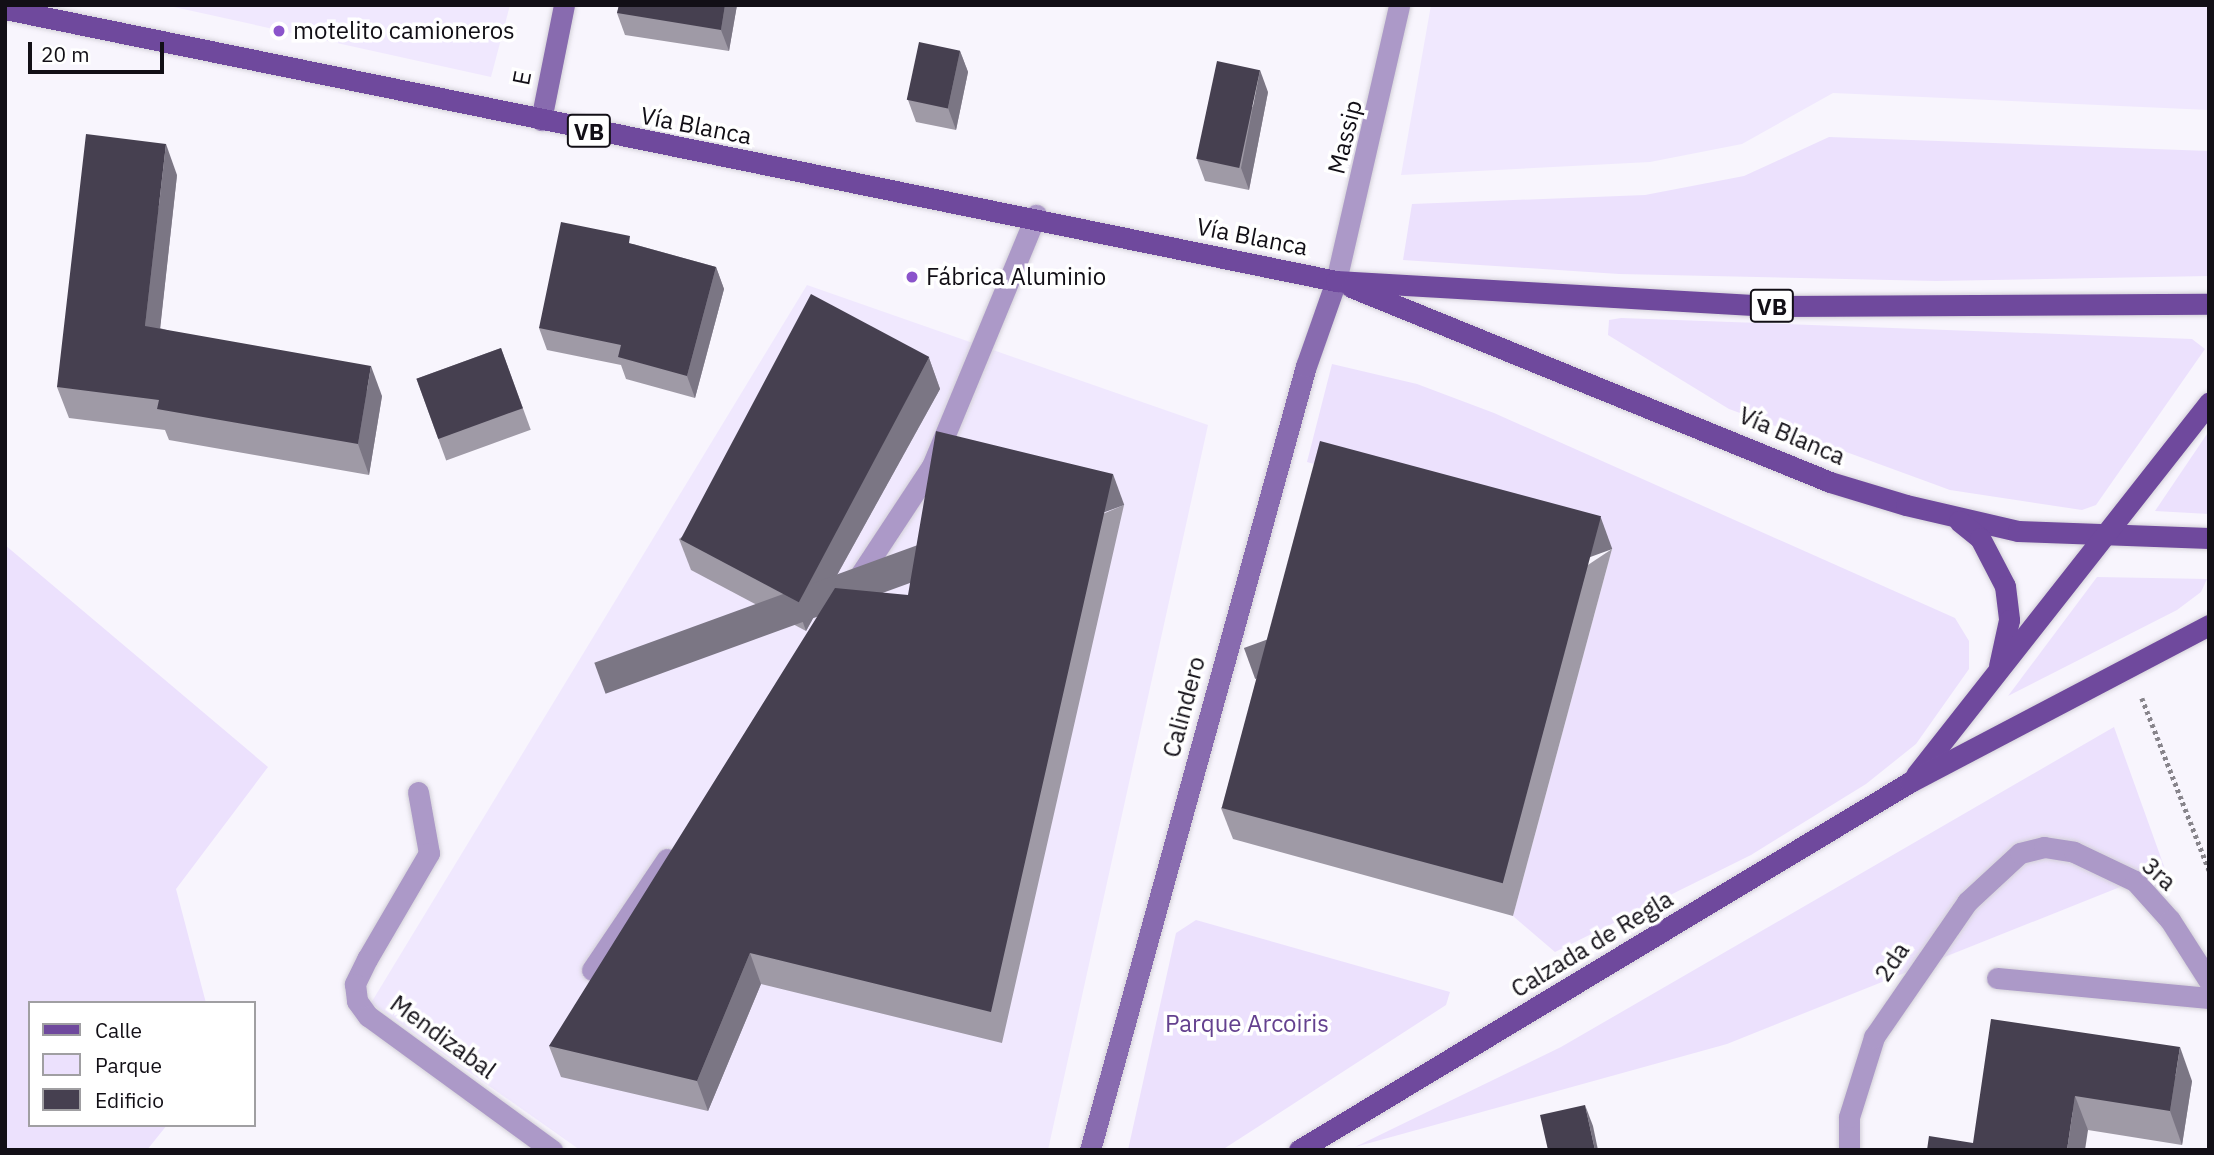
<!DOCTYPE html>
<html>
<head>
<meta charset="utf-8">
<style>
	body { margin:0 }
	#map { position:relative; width:2214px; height:1155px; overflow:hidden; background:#f8f5fd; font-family:"IBM Plex Sans",sans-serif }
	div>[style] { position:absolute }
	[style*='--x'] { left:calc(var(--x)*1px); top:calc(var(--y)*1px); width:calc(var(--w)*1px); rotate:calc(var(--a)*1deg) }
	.built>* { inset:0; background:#f0e8fe }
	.green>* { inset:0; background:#ece1fd }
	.path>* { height:4.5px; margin-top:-2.25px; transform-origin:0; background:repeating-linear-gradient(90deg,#87848b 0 3.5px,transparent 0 7px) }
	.roads { filter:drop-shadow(0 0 2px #d3d0d8) drop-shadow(0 0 2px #d3d0d8) }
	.lane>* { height:21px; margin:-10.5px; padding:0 10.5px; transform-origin:10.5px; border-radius:10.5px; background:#ac99c8 }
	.street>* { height:21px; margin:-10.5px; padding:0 10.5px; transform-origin:10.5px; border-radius:10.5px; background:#ac99c8 }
	.secondary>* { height:21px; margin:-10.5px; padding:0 10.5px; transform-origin:10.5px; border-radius:10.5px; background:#886baf }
	.primary>* { height:21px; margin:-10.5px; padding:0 10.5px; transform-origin:10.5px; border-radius:10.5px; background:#6f499d }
	.wall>* { inset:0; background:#9f9aa6; transform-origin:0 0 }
	.shaded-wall>* { inset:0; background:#7b7684; transform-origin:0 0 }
	.building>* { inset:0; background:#464050; transform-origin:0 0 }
	.dots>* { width:19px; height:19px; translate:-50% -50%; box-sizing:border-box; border:4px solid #fff; border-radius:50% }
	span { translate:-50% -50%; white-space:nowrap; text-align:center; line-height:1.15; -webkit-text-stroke:7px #fff; paint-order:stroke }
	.shield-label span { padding:2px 5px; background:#fff; border:2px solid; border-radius:5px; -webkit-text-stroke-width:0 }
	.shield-label { font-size:23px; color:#120f16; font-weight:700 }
	.poi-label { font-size:24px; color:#120f16 }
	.left { translate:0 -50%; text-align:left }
	.street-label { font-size:24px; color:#120f16 }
	.park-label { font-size:24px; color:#64418f }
	.frame { position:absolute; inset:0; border:7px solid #120f16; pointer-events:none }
	.legend { position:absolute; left:28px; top:1001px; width:228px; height:126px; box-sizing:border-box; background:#fff; border:2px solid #a09fa2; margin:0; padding:9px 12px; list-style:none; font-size:21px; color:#120f16 }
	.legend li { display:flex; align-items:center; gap:14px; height:35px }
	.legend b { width:35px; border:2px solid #a09fa2 }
	.scale { position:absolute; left:28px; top:42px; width:136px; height:32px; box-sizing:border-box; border:4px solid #120f16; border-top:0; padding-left:9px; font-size:21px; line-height:24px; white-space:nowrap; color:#120f16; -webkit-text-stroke:5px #fff; paint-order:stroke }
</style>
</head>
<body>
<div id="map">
	<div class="built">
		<div style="clip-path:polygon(165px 5px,510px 5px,491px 77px)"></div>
		<div style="clip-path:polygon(1431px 5px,2209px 5px,2209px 110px,1833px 93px,1742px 144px,1650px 162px,1401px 175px)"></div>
		<div style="clip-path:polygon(807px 285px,1208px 425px,1048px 1150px,580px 1150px,371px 1003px)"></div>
	</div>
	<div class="green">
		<div style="clip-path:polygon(1829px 137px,2209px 151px,2209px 276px,1936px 281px,1619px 274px,1403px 260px,1412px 204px,1645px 195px,1744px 176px)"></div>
		<div style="clip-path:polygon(1621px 318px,2192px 339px,2205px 349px,2096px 505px,2082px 510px,1950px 490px,1729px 409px,1608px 335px,1609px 320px)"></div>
		<div style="clip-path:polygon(1332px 364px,1417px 384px,1494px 413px,1955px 618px,1969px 641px,1969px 669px,1916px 744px,1866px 784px,1751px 855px,1555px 952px,1513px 916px,1612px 549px,1307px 462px)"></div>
		<div style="clip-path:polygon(2209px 431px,2209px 514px,2155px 511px)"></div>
		<div style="clip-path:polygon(5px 545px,268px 767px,176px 889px,206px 1003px,30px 1003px,30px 1125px,167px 1125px,147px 1150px,5px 1150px)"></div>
		<div style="clip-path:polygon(2097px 577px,2207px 579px,2201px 592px,2177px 610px,2008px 696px)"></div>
		<div style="clip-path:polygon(2114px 727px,2165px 869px,1727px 1044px,1355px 1147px,1561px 1047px)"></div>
		<div style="clip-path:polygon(1196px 920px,1450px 992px,1446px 1005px,1222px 1150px,1128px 1150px,1176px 933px)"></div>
	</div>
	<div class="path">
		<div style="--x:2142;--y:698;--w:185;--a:68.7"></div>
	</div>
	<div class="roads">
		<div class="lane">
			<div style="--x:835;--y:613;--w:176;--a:-56.6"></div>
			<div style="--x:932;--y:466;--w:272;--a:-67.5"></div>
			<div style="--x:592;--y:970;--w:134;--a:-56"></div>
			<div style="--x:1997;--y:978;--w:213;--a:5.4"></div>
		</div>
		<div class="street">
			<div style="--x:1336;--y:281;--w:283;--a:-77.1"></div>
			<div style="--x:418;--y:792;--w:62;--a:79.8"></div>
			<div style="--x:429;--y:853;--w:123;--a:120.3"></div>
			<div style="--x:367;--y:959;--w:28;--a:116"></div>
			<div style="--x:355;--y:984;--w:17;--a:83"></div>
			<div style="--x:357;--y:1001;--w:19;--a:54"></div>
			<div style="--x:368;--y:1016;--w:228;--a:36.1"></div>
			<div style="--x:1849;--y:1150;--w:33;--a:-90"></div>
			<div style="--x:1849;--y:1117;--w:84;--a:-72.6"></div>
			<div style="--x:1874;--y:1037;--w:164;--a:-55.4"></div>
			<div style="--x:1967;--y:902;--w:72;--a:-42.8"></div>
			<div style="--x:2020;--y:853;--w:25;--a:-14"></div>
			<div style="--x:2044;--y:847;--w:30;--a:9"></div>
			<div style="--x:2074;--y:852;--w:68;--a:25.4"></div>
			<div style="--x:2135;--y:881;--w:52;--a:48.1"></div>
			<div style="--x:2170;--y:920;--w:72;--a:57.4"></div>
		</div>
		<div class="secondary">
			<div style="--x:541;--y:120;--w:117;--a:-78.7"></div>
			<div style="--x:1090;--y:1150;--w:813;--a:-74.6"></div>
			<div style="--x:1306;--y:366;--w:90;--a:-70.6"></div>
		</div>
		<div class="primary">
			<div style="--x:5;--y:9;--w:1359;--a:11.55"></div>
			<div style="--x:1336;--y:281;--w:435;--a:3.3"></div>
			<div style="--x:1770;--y:306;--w:439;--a:-0.3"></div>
			<div style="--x:1351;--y:287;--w:517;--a:22.15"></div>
			<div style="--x:1830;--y:482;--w:79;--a:16.8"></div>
			<div style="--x:1906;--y:505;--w:115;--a:13.1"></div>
			<div style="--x:2018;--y:531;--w:191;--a:2.1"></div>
			<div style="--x:1959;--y:521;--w:27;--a:39"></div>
			<div style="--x:1980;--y:538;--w:54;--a:62.5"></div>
			<div style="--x:2005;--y:586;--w:34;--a:83"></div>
			<div style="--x:2009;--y:620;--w:47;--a:102.3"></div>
			<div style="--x:1916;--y:775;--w:474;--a:-51.8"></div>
			<div style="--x:1299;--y:1150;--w:713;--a:-31.06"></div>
			<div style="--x:1910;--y:782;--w:338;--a:-27.7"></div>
		</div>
	</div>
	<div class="wall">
		<div style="clip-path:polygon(619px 5px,737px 5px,729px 51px,625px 35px,617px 13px)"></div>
		<div style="clip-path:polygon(960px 51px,968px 72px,956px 130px,916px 122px,908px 100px)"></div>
		<div style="clip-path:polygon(1268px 92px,1249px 190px,1205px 181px,1197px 159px)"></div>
		<div style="clip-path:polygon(177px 175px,160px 328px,382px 396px,369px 475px,169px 440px,165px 430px,69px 418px,57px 387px)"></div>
		<div style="clip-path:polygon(633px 244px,716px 267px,724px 289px,695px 398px,626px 379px,621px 365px,547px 350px,539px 328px)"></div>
		<div style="left:501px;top:348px;width:87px;height:90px;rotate:70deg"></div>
		<div style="clip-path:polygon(929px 358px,940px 389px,806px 631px,691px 570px,679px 539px)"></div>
		<div style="clip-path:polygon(1124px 505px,1002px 1043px,761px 984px,708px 1111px,561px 1077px,549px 1046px,908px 595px)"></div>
		<div style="clip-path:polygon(1612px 549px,1513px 916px,1233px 839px,1221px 808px)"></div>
		<div style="clip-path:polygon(1991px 1019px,2192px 1081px,2182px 1145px,2088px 1130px)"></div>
	</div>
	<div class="shaded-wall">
		<div style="clip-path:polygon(725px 5px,737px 5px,729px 51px,721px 30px)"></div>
		<div style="clip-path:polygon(960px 51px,968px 72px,956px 130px,948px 108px)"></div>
		<div style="clip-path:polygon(1260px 70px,1268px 92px,1249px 190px,1241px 168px)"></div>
		<div style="clip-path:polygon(166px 144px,177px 175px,157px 357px,145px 326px)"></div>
		<div style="clip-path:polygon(716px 267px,724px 289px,695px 398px,687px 376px)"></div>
		<div style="clip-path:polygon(929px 358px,940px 389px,806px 631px,795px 600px)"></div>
		<div style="clip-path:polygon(371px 366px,382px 396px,369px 475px,358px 444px)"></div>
		<div style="left:1113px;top:474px;width:33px;height:552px;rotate:70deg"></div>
		<div style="left:1601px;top:518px;width:33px;height:380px;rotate:70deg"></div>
		<div style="clip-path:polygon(750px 953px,761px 984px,708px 1111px,697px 1081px)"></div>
		<div style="clip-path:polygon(2180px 1047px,2192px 1081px,2182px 1145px,2170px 1111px)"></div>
		<div style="clip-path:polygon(2075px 1096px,2088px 1130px,2085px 1150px,2067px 1150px)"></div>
		<div style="clip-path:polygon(1585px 1105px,1593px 1126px,1598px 1150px,1595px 1150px)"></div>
	</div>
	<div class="building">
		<div style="clip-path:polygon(619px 5px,725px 5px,721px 30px,617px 13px)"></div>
		<div style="left:919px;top:42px;width:42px;height:59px;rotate:12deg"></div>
		<div style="left:1217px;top:61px;width:44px;height:100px;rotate:12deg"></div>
		<div style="clip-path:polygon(86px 134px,166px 144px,145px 326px,371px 366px,358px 444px,157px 409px,159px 400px,57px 387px)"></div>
		<div style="clip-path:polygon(561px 222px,630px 236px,629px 243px,716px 267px,687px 376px,618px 357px,621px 345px,539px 328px)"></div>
		<div style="left:811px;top:294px;width:134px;height:278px;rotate:28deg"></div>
		<div style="left:501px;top:348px;width:64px;height:90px;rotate:70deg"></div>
		<div style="clip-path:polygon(936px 431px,1113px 474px,991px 1012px,750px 953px,697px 1081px,549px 1046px,835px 588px,908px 595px)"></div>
		<div style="left:1320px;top:441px;width:291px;height:380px;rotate:15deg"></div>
		<div style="clip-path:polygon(1991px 1019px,2180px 1047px,2170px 1111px,2075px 1096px,2067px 1150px,1927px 1150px,1929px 1136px,1973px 1143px)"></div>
		<div style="clip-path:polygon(1585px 1105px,1595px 1150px,1548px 1150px,1540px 1115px)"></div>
	</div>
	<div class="dots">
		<div style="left:279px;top:31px;background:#8b54cb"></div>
		<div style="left:912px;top:277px;background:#8b54cb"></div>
	</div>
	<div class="shield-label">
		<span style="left:589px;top:131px">VB</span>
		<span style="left:1772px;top:306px">VB</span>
	</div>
	<div class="poi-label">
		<span class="left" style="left:293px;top:31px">motelito camioneros</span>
		<span class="left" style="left:926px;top:277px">Fábrica Aluminio</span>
	</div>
	<div class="street-label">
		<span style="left:522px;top:78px;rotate:-79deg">E</span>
		<span style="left:696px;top:126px;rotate:11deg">Vía Blanca</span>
		<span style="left:1345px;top:137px;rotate:-76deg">Massip</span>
		<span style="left:1252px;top:237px;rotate:11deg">Vía Blanca</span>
		<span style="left:1792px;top:436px;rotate:23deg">Vía Blanca</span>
		<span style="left:1184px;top:707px;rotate:-75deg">Calindero</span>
		<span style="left:2159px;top:874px;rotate:42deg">3ra</span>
		<span style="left:1592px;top:944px;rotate:-31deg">Calzada de Regla</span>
		<span style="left:1892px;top:962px;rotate:-56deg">2da</span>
		<span style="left:443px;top:1037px;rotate:36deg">Mendizabal</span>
	</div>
	<div class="park-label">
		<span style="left:1247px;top:1024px">Parque Arcoiris</span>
	</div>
	<div class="frame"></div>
	<ul class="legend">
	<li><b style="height:9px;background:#6f499d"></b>Calle</li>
	<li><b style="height:19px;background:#ece1fd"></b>Parque</li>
	<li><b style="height:19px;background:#464050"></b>Edificio</li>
	</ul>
	<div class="scale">20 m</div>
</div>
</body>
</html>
